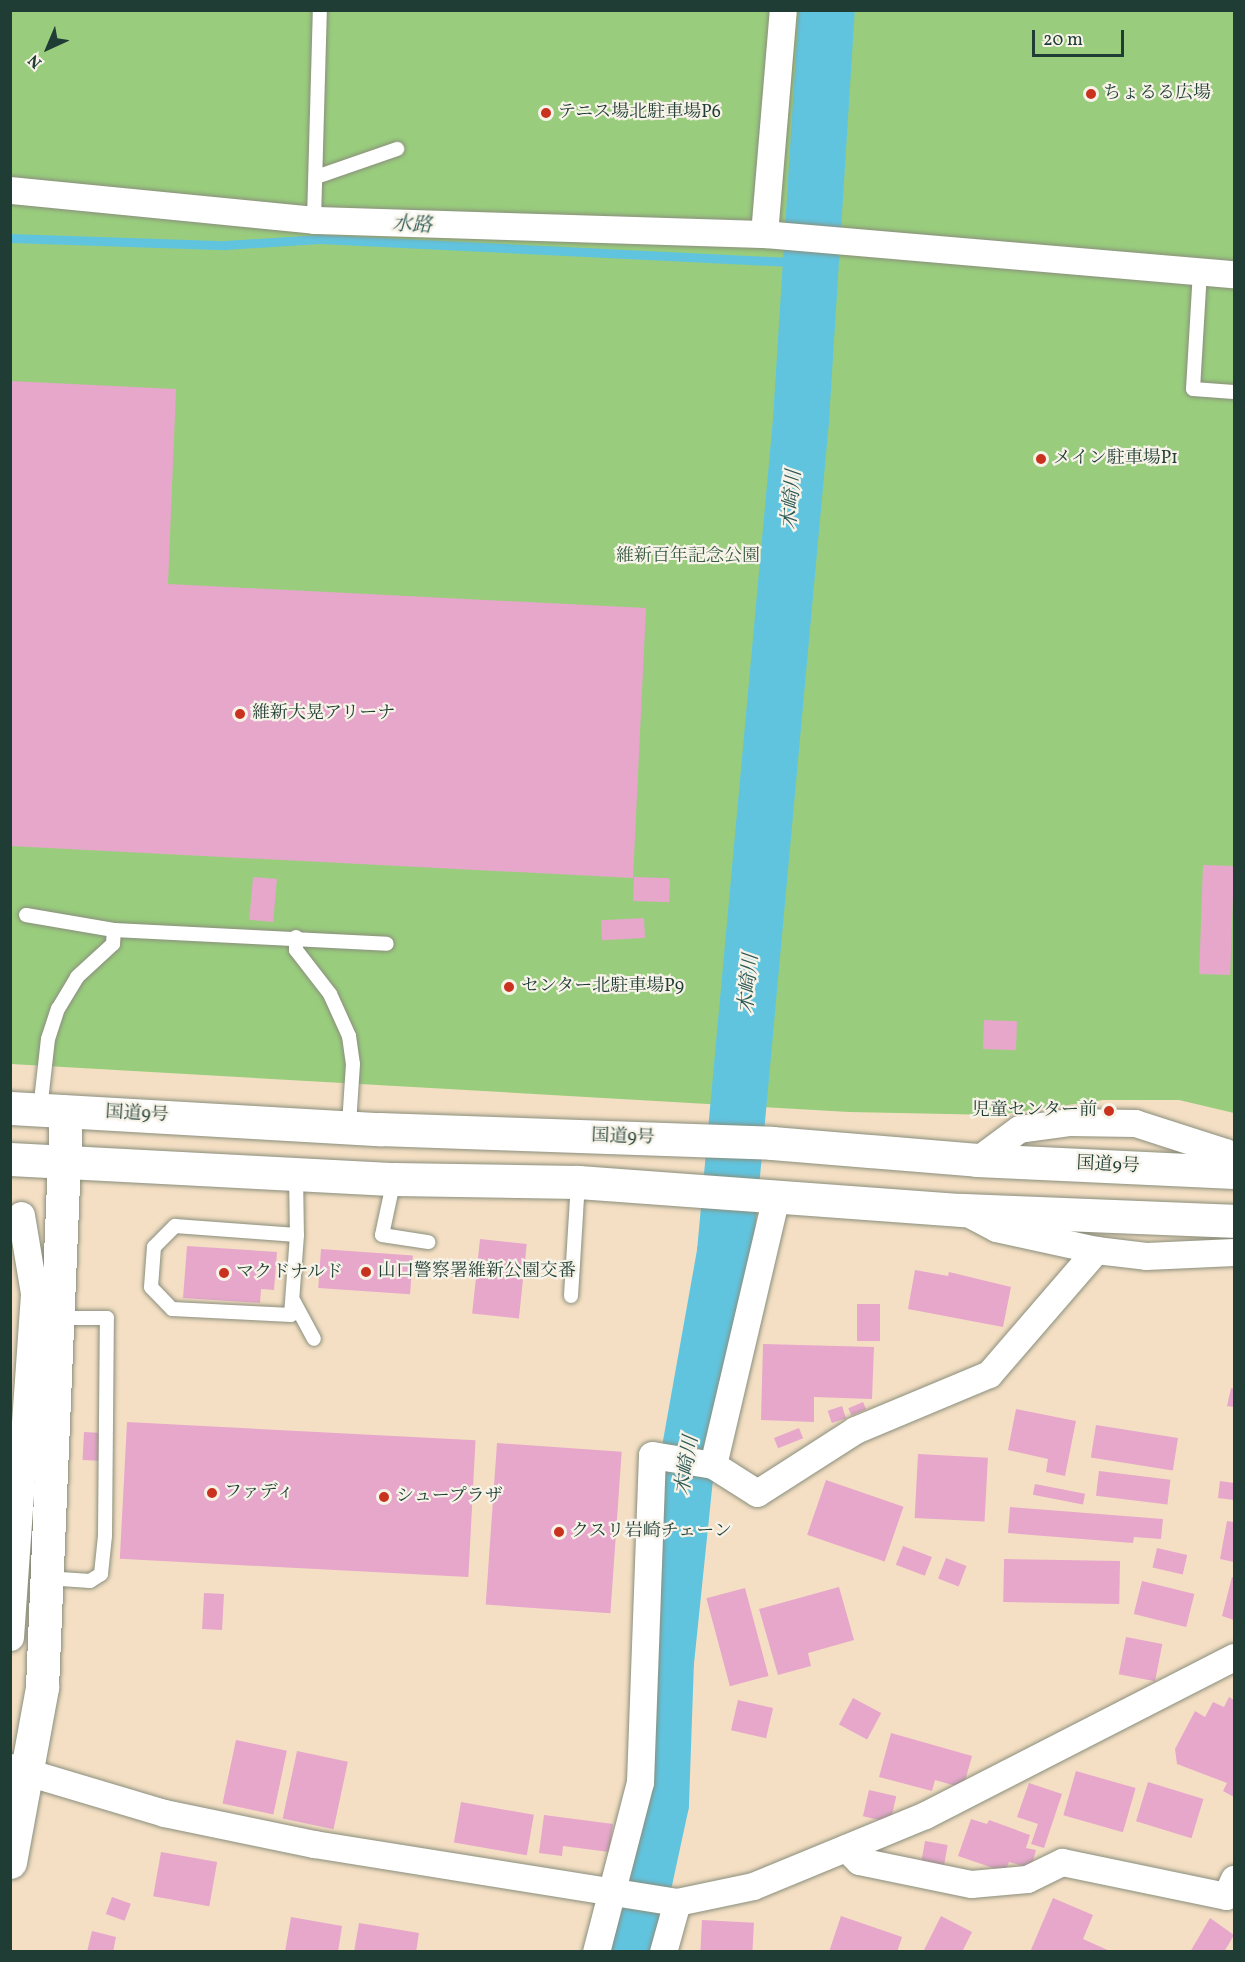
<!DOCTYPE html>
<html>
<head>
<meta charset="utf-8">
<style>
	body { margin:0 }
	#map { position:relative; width:1245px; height:1962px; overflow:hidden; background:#f4dfc4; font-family:Vollkorn,"Noto Serif JP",serif }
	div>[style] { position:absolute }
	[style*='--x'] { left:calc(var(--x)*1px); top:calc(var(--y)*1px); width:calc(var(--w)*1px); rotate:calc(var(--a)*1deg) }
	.green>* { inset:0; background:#99cd7d }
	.stream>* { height:9px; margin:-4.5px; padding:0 4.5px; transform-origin:4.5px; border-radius:4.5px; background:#61c4df }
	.river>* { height:56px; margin:-28px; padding:0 28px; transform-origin:28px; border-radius:28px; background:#61c4df }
	.building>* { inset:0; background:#e6a7cb; transform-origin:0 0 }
	.roads { filter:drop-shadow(0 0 2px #8a8e7c) drop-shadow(0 0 2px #8a8e7c) }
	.service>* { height:14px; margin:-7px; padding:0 7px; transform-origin:7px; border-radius:7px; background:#fff }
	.minor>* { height:27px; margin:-13.5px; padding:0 13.5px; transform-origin:13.5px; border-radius:13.5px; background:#fff }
	.tertiary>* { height:33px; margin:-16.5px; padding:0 16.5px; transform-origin:16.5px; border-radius:16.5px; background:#fff }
	.trunk>* { height:33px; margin:-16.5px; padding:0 16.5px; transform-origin:16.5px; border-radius:16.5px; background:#fff }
	.dots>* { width:16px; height:16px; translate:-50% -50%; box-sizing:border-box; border:3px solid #f7f3e8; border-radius:50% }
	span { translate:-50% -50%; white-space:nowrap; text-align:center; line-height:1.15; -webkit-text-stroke:4.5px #f7f3e8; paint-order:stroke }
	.poi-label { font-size:18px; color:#1f3d34 }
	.left { translate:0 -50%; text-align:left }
	.right { translate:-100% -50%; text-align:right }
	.park-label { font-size:18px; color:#375a43 }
	.street-label { font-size:18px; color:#1f3d34 }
	.water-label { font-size:20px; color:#2c5856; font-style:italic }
	.frame { position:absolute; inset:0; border:12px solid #1f3d34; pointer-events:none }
	.north { position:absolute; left:18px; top:18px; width:60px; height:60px; -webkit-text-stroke:4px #f7f3e8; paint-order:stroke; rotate:224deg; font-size:16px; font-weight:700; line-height:24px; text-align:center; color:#1f3d34 }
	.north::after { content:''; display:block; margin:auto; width:21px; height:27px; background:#1f3d34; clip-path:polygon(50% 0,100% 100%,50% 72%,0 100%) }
	.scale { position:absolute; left:1032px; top:30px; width:92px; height:27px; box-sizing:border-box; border:3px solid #1f3d34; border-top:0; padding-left:8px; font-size:18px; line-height:21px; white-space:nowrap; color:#1f3d34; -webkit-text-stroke:4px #f7f3e8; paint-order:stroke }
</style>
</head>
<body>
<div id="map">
	<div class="green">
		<div style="clip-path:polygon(10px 11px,1234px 11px,1234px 1113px,1179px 1100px,1103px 1100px,996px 1115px,849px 1112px,11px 1064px)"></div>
	</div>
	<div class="stream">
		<div style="--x:10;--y:238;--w:215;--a:1.9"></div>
		<div style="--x:225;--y:245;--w:95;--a:-3.6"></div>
		<div style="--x:320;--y:239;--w:492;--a:2.8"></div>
	</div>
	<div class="river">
		<div style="--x:629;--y:1952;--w:151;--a:-77.8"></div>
		<div style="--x:661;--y:1804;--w:142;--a:-88"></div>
		<div style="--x:666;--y:1662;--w:186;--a:-84.1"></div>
		<div style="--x:685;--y:1477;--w:229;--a:-79.9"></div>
		<div style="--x:725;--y:1252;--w:835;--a:-84.78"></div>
		<div style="--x:801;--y:420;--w:411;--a:-86.4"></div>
	</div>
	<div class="building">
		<div style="clip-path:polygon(10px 381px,176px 389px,168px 584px,646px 608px,633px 878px,10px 846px)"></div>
		<div style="left:1203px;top:865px;width:31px;height:109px;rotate:2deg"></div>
		<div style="left:253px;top:877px;width:24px;height:43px;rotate:5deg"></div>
		<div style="left:634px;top:877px;width:36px;height:24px;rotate:2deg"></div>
		<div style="left:644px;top:918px;width:20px;height:43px;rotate:87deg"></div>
		<div style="left:984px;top:1020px;width:33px;height:29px;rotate:2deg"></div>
		<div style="left:480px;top:1239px;width:47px;height:75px;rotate:6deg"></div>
		<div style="clip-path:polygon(187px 1246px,277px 1252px,274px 1290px,261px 1289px,260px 1303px,183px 1298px)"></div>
		<div style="left:321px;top:1249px;width:92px;height:39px;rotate:4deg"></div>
		<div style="clip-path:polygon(915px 1270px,948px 1276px,949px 1272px,1011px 1287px,1003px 1327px,908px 1309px)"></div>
		<div style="left:857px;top:1304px;width:23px;height:37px"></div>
		<div style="clip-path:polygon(763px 1344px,874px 1347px,872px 1399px,814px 1397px,814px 1422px,761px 1420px)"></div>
		<div style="clip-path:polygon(1231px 1388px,1234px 1389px,1234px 1407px,1227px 1406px)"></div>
		<div style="left:863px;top:1402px;width:8px;height:16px;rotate:67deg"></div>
		<div style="left:842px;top:1406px;width:13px;height:15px;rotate:72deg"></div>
		<div style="clip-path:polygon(1016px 1409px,1076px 1421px,1065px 1476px,1046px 1472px,1048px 1459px,1008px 1450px)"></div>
		<div style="left:127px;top:1422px;width:349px;height:137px;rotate:3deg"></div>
		<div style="left:1096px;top:1425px;width:83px;height:33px;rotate:9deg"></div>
		<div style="left:799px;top:1428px;width:11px;height:27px;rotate:68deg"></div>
		<div style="left:84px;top:1432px;width:22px;height:28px;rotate:3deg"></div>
		<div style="left:497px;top:1443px;width:125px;height:162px;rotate:4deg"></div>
		<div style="left:918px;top:1454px;width:70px;height:64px;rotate:3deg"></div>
		<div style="left:1099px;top:1471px;width:72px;height:25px;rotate:7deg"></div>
		<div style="left:826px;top:1480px;width:82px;height:58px;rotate:19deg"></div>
		<div style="clip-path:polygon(1220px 1481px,1234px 1483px,1234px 1500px,1218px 1498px)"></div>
		<div style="left:1035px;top:1484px;width:51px;height:11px;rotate:11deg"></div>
		<div style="clip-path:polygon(1010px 1507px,1163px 1519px,1161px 1539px,1134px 1537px,1133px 1543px,1008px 1533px)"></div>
		<div style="clip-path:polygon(1227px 1521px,1234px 1522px,1234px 1562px,1220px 1559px)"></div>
		<div style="left:903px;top:1546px;width:31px;height:20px;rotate:21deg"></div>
		<div style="left:1157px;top:1548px;width:31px;height:20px;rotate:13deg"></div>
		<div style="left:946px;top:1558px;width:22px;height:22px;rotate:21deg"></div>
		<div style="left:1004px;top:1559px;width:116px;height:43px;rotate:1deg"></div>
		<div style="clip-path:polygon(1232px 1577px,1234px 1578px,1234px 1620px,1222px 1616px)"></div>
		<div style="left:1142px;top:1581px;width:54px;height:34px;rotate:14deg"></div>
		<div style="clip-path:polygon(839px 1587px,854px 1640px,808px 1653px,811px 1666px,778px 1675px,759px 1609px)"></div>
		<div style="left:745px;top:1588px;width:91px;height:40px;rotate:75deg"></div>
		<div style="left:204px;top:1593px;width:20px;height:36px;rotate:3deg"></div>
		<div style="left:1126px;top:1637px;width:37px;height:38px;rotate:11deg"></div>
		<div style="clip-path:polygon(1229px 1697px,1234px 1700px,1234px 1797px,1223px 1791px,1227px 1783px,1177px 1764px,1175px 1749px,1195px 1711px,1205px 1717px,1213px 1702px,1224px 1707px)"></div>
		<div style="left:853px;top:1698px;width:32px;height:30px;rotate:28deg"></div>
		<div style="left:738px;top:1700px;width:36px;height:31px;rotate:13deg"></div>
		<div style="clip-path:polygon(891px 1733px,972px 1756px,963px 1788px,935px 1780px,932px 1791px,879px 1777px)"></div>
		<div style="left:236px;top:1740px;width:52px;height:65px;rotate:12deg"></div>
		<div style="left:297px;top:1751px;width:52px;height:69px;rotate:12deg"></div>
		<div style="left:1076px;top:1771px;width:62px;height:46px;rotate:16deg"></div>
		<div style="left:1148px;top:1782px;width:58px;height:41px;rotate:17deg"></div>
		<div style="clip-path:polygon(1029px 1783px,1062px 1794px,1044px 1848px,1031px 1844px,1038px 1824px,1017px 1817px)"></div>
		<div style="left:869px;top:1790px;width:28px;height:27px;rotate:13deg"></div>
		<div style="left:461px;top:1802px;width:74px;height:41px;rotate:10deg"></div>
		<div style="clip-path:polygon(544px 1815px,613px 1824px,609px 1852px,563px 1846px,562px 1856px,539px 1853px)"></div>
		<div style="clip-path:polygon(971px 1819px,987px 1824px,989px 1820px,1030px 1835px,1026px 1848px,1036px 1850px,1031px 1868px,1009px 1862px,1005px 1872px,958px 1856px)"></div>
		<div style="left:925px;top:1841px;width:23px;height:26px;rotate:10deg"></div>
		<div style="left:161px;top:1852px;width:57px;height:45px;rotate:10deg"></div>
		<div style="left:112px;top:1897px;width:20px;height:18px;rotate:20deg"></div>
		<div style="clip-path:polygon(1053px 1898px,1093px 1915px,1083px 1939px,1112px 1952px,1030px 1952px)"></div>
		<div style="clip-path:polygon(841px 1916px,902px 1937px,897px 1952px,829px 1952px)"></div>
		<div style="clip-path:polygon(941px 1916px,972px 1932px,962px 1952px,923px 1952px)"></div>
		<div style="clip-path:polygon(291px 1917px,342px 1926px,338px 1952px,285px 1952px)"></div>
		<div style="clip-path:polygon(1210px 1918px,1234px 1935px,1224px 1952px,1190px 1952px)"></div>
		<div style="left:702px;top:1920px;width:52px;height:32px;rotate:3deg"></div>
		<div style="clip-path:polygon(359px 1923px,419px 1933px,416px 1952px,354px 1952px)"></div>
		<div style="clip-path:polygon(92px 1931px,116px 1937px,113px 1952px,87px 1952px)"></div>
	</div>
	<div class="roads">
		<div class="service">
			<div style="--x:316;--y:177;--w:86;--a:-19.1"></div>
			<div style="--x:314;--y:220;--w:210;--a:-88.4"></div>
			<div style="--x:1200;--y:271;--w:118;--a:93.4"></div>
			<div style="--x:1193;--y:389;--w:41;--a:4.2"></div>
			<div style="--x:26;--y:915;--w:89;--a:9.7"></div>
			<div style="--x:114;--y:930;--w:273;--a:2.9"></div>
			<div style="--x:296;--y:937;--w:13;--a:90"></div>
			<div style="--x:296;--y:950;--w:56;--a:52.3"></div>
			<div style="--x:330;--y:994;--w:46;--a:65.7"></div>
			<div style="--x:349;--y:1036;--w:28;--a:82"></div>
			<div style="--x:353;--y:1064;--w:61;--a:93.8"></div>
			<div style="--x:40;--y:1110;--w:71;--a:-83.6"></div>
			<div style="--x:48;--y:1039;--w:32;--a:-72"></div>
			<div style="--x:58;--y:1009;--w:37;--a:-59"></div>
			<div style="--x:77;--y:977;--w:49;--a:-42.5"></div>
			<div style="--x:113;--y:944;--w:14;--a:-86"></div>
			<div style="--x:296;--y:1174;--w:61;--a:89.1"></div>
			<div style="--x:297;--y:1235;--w:80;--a:94.3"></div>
			<div style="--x:291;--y:1315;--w:119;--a:-177.1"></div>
			<div style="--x:172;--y:1309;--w:30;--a:-134"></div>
			<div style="--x:151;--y:1287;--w:40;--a:-85.7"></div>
			<div style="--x:154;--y:1247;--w:30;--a:-45"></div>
			<div style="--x:175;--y:1226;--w:122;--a:4.2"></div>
			<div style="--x:394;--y:1179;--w:57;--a:102.1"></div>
			<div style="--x:382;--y:1235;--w:47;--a:8.7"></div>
			<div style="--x:571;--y:1296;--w:114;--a:-86.5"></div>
			<div style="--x:293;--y:1300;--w:44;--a:61.7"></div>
			<div style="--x:46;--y:1578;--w:44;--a:3.9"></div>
			<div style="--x:90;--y:1581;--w:13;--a:-32"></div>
			<div style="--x:101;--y:1574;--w:39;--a:-84"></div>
			<div style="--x:105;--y:1535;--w:217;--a:-89.5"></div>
			<div style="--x:107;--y:1318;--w:50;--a:180"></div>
		</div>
		<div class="minor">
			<div style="--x:10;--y:190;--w:305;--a:5.6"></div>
			<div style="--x:314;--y:220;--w:450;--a:1.8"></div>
			<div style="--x:764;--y:234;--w:472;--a:4.9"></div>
			<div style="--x:764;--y:234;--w:225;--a:-85.2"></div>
			<div style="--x:977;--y:1160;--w:52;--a:-36.4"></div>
			<div style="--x:1019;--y:1129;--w:50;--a:-8"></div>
			<div style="--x:1069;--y:1122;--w:66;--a:0.9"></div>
			<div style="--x:1135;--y:1123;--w:95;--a:17.9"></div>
			<div style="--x:1225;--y:1152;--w:11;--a:38"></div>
			<div style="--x:964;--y:1211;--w:36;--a:28"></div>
			<div style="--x:996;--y:1228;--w:102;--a:12.4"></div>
			<div style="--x:1096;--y:1250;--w:50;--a:6.8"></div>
			<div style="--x:1146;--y:1256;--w:88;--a:-2.6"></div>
			<div style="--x:713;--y:1465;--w:276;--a:-76.8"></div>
			<div style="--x:10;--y:1637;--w:345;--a:-86"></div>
			<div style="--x:34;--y:1293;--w:79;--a:-99.5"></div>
			<div style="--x:10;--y:1767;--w:161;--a:16.6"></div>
			<div style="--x:164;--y:1813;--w:153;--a:11.7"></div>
			<div style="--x:314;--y:1844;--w:368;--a:9.1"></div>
			<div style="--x:677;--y:1902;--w:78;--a:-11.9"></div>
			<div style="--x:753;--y:1886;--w:186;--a:-22.4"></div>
			<div style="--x:925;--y:1815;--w:347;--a:-27.1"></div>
			<div style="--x:846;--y:1848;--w:18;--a:45"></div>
			<div style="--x:859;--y:1861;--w:114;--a:11.6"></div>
			<div style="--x:971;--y:1884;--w:56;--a:-5.1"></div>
			<div style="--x:1027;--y:1879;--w:39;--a:-26"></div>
			<div style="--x:1062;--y:1862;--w:167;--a:11.7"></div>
			<div style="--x:1226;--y:1896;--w:19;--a:-65"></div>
			<div style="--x:596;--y:1952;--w:176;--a:-75.5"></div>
			<div style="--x:640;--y:1782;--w:327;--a:-87.9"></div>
			<div style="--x:652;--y:1455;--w:62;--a:9.3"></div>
			<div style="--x:713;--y:1465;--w:52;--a:32.5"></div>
			<div style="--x:757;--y:1493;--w:117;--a:-32.7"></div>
			<div style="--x:855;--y:1430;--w:145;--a:-22.7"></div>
			<div style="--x:989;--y:1374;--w:164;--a:-49.2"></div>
			<div style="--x:663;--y:1952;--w:52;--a:-74.4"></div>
		</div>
		<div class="tertiary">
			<div style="--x:10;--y:1862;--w:178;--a:-79.6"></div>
			<div style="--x:42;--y:1687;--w:576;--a:-87.61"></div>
		</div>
		<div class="trunk">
			<div style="--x:10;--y:1108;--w:370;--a:3.3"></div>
			<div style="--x:379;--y:1129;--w:393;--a:2"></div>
			<div style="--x:772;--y:1143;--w:206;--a:4.7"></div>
			<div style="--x:977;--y:1160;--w:257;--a:2.7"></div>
			<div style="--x:10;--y:1159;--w:385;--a:3"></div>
			<div style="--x:394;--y:1179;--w:184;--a:0.9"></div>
			<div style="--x:578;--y:1182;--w:385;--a:4.2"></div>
			<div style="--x:962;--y:1210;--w:272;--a:2.3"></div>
		</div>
	</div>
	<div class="dots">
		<div style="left:1091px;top:94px;background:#c8321e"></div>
		<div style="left:546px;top:113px;background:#c8321e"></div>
		<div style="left:1041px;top:459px;background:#c8321e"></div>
		<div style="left:240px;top:714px;background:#c8321e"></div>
		<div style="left:509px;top:987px;background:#c8321e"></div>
		<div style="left:1109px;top:1111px;background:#c8321e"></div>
		<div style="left:366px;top:1272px;background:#c8321e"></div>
		<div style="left:224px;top:1273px;background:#c8321e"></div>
		<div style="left:212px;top:1493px;background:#c8321e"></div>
		<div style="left:384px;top:1497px;background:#c8321e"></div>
		<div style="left:559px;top:1532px;background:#c8321e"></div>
	</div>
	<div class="poi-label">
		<span class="left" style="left:1103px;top:94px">ちょるる広場</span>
		<span class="left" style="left:558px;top:113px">テニス場北駐車場P6</span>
		<span class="left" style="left:1053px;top:459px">メイン駐車場P1</span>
		<span class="left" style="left:252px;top:714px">維新大晃アリーナ</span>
		<span class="left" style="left:521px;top:987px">センター北駐車場P9</span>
		<span class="right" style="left:1097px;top:1111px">児童センター前</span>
		<span class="left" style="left:378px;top:1272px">山口警察署維新公園交番</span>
		<span class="left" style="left:236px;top:1273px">マクドナルド</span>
		<span class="left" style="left:224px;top:1493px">ファディ</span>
		<span class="left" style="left:396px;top:1497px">シュープラザ</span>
		<span class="left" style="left:571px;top:1532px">クスリ岩崎チェーン</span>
	</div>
	<div class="park-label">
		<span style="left:688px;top:557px">維新百年記念公園</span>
	</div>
	<div class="street-label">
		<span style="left:137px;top:1115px;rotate:3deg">国道9号</span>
		<span style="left:623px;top:1138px;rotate:2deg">国道9号</span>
		<span style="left:1108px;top:1166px;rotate:3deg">国道9号</span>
	</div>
	<div class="water-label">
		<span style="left:412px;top:226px;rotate:3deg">水路</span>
		<span style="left:793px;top:500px;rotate:-85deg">木崎川</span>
		<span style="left:750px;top:984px;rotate:-85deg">木崎川</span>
		<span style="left:688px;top:1466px;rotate:-81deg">木崎川</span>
	</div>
	<div class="frame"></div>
	<div class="north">N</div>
	<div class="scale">20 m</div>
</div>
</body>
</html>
